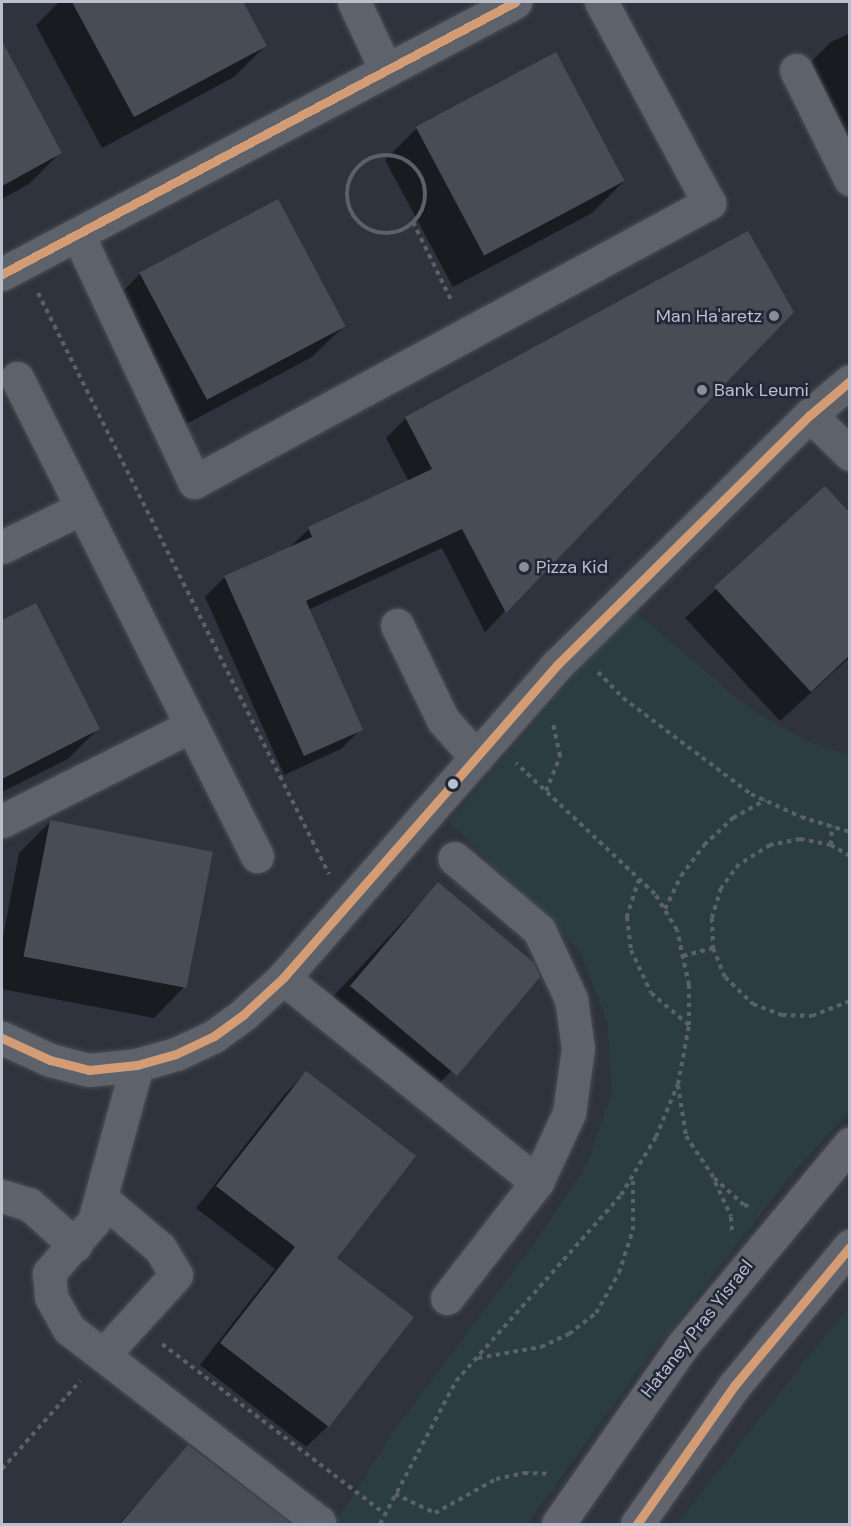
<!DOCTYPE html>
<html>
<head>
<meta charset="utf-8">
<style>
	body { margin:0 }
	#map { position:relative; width:851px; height:1526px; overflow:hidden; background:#2e333d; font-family:"DM Sans",sans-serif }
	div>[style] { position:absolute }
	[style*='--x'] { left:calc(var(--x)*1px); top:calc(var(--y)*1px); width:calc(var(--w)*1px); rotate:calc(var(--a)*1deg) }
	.green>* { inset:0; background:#2b3d43 }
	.shadow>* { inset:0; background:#0007; transform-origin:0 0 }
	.building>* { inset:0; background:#484c55; transform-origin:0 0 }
	.path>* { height:4px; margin-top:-2px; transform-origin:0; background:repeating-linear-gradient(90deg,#5c6167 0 4.5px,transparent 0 9px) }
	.path>.ring { margin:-2px; padding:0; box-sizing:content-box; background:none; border:4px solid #5c6167; border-radius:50% }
	.roads { filter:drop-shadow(0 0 2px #4b4e55) drop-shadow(0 0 2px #4b4e55) }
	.minor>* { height:33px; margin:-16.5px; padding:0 16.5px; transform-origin:16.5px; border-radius:16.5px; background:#5e626b }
	.major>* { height:33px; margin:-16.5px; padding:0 16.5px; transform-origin:16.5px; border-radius:16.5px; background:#61646c }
	.bus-1>* { height:9px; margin:-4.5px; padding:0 4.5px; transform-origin:4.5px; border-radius:4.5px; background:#d39c74 }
	.dots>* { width:16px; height:16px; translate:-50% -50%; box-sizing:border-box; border:3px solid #212838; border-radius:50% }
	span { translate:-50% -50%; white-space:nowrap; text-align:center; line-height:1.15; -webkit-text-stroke:5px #212838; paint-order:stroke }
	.poi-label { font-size:18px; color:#babfcd }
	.right { translate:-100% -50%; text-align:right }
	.left { translate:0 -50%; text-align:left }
	.street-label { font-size:18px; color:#babfcd }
	.frame { position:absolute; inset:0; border:3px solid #babfcd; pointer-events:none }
</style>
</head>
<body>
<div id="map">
	<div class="green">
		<div style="clip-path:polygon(632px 609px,750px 709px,811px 743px,849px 754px,849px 1111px,788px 1179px,638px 1371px,527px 1524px,334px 1524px,397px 1427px,531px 1248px,586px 1166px,612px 1093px,607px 1020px,580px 952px,449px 822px)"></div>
		<div style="clip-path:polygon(849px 1309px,849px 1524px,677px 1524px,816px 1347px)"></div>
	</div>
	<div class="shadow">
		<div style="clip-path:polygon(59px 2px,241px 2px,265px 46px,234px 77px,102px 148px,36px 25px)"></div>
		<div style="clip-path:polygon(850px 33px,850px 182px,800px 73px,831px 42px)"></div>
		<div style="clip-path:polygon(2px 45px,60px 153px,29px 184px,2px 199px)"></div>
		<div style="clip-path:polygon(556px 54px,624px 181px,592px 213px,453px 287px,385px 160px,416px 129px)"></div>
		<div style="clip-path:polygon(140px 274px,344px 326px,312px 357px,175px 430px,108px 306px)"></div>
		<div style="clip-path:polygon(792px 312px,485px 632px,442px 548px,308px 610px,361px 729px,341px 749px,284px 775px,205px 597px,225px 577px,288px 549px,309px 529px,409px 482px,386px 438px,406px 418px)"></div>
		<div style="clip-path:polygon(825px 488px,850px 514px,850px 657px,780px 721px,685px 618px)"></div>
		<div style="clip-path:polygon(35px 605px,98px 729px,68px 759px,2px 792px,2px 622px)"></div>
		<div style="clip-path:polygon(50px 822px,185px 986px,154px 1018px,2px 989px,2px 942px,19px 853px)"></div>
		<div style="left:438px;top:884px;width:137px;height:164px;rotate:43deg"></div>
		<div style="clip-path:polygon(306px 1073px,335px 1258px,328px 1426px,306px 1447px,200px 1365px,275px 1269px,196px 1208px,285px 1094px)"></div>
		<div style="clip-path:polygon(188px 1447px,289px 1524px,119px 1524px)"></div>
	</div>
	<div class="building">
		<div style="clip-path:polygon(72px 2px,243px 2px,267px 46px,134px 117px)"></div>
		<div style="clip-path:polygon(2px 41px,62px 153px,2px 186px)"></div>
		<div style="left:556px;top:52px;width:146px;height:159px;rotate:62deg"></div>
		<div style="left:278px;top:199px;width:144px;height:157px;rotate:62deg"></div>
		<div style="clip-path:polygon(748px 231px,794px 312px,506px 613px,462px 529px,306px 601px,363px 730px,304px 756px,224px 576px,312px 537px,308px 527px,432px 469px,405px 417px)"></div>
		<div style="clip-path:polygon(825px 486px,849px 512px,849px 656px,811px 692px,714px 587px)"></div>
		<div style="clip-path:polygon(36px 603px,100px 729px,2px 779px,2px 620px)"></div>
		<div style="left:50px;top:820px;width:166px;height:139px;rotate:11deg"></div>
		<div style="clip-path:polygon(438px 882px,534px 963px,540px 977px,457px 1076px,350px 986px)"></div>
		<div style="clip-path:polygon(306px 1071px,416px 1156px,337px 1258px,414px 1317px,329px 1427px,220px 1343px,295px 1247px,216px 1186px)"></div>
		<div style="clip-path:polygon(188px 1445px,292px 1524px,120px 1524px)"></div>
	</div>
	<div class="path">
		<div class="ring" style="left:347px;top:155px;width:74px;height:74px"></div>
		<div style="--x:413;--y:222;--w:89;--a:64"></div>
		<div style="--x:38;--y:293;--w:650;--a:63.4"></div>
		<div style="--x:598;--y:672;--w:36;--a:46"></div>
		<div style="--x:623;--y:698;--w:160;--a:36.9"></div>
		<div style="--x:751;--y:794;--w:55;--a:24.7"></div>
		<div style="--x:801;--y:817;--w:51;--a:17"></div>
		<div style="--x:546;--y:791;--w:38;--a:-68"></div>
		<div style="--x:560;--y:756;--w:33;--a:-102"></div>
		<div style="--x:831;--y:845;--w:19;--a:-87"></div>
		<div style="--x:850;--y:856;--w:22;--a:-150"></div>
		<div style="--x:831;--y:845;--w:32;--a:-169"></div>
		<div style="--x:800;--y:839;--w:31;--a:169"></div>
		<div style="--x:770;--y:845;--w:36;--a:148"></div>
		<div style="--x:739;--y:864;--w:30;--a:127"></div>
		<div style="--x:721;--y:888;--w:31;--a:107"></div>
		<div style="--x:712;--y:918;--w:30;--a:88"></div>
		<div style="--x:713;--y:948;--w:31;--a:68"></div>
		<div style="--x:725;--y:977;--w:39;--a:44"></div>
		<div style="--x:753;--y:1004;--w:31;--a:21"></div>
		<div style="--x:782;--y:1015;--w:30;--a:2"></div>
		<div style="--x:812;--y:1016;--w:41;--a:-21.5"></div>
		<div style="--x:639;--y:879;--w:40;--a:108"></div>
		<div style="--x:627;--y:917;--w:33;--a:83"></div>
		<div style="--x:631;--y:950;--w:47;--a:65.1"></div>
		<div style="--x:651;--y:993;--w:50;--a:40.1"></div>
		<div style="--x:665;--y:909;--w:37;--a:-64"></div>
		<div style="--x:681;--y:876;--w:39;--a:-53"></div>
		<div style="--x:704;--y:845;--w:40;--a:-43"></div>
		<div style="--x:733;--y:818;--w:37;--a:-29"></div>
		<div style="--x:683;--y:956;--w:31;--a:-15"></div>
		<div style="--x:678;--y:1085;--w:52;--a:81.1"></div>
		<div style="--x:686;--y:1136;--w:50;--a:56.3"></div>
		<div style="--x:714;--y:1178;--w:40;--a:42"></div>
		<div style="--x:744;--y:1205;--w:9;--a:13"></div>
		<div style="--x:715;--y:1182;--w:38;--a:65"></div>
		<div style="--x:731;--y:1217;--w:14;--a:86"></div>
		<div style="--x:162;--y:1344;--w:280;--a:37.3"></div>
		<div style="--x:478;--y:1358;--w:64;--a:-9.9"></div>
		<div style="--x:541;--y:1347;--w:31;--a:-25"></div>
		<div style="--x:569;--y:1334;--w:34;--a:-38"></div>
		<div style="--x:596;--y:1313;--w:46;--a:-60.1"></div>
		<div style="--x:619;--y:1273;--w:45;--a:-72"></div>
		<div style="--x:633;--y:1230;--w:51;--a:-90"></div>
		<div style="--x:2;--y:1469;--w:118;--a:-48.4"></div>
		<div style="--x:395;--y:1494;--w:44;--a:25.4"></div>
		<div style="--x:435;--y:1513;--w:70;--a:-29.1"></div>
		<div style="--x:496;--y:1479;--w:29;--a:-12"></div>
		<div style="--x:524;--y:1473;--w:25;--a:2"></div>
		<div style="--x:380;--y:1524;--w:162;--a:-62"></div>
		<div style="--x:456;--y:1381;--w:249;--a:-48.4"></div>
		<div style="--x:621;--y:1195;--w:68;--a:-58.9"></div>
		<div style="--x:656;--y:1137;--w:57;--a:-67.5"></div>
		<div style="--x:678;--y:1084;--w:60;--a:-79.4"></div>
		<div style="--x:689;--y:1025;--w:40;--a:-90"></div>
		<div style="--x:689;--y:985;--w:56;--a:-102.3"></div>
		<div style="--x:677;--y:930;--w:42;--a:-121.4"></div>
		<div style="--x:655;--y:894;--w:191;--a:-136.7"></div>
	</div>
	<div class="roads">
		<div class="minor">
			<div style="--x:354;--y:2;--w:75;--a:64.8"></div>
			<div style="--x:796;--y:70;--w:122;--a:63.6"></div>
			<div style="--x:78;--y:235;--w:273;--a:64.8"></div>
			<div style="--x:194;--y:482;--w:586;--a:-28.45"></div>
			<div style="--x:709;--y:203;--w:228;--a:-118.2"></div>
			<div style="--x:2;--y:274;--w:581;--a:-27.93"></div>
			<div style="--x:17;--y:378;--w:535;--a:63.34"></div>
			<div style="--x:810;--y:415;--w:56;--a:44.3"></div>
			<div style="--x:2;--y:547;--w:89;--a:-26"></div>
			<div style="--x:397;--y:625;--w:106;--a:64.2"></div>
			<div style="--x:443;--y:720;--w:50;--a:48.3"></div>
			<div style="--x:2;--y:821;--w:212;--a:-26.7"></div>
			<div style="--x:283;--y:978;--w:326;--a:38.8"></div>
			<div style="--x:2;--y:1038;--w:53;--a:24.6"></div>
			<div style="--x:50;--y:1060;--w:40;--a:14.4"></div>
			<div style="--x:89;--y:1070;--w:48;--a:-5.9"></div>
			<div style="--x:137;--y:1065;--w:41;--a:-15.8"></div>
			<div style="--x:176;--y:1054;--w:42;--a:-25.3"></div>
			<div style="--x:214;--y:1036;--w:37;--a:-36"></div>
			<div style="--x:244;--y:1014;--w:53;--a:-42.7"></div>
			<div style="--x:283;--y:978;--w:417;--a:-48.8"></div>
			<div style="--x:558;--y:664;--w:354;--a:-44.7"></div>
			<div style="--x:810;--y:415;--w:52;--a:-40.4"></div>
			<div style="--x:137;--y:1065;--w:162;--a:105.4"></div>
			<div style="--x:94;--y:1221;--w:69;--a:130.9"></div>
			<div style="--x:49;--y:1273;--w:24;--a:85"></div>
			<div style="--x:51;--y:1297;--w:37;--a:61"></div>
			<div style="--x:69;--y:1329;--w:316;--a:37.7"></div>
			<div style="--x:319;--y:1522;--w:3;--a:135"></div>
			<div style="--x:2;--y:1196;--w:28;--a:17"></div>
			<div style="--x:29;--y:1204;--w:62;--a:41.7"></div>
			<div style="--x:101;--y:1198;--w:77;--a:40.3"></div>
			<div style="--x:160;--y:1248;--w:31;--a:59"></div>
			<div style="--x:176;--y:1275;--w:108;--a:132.4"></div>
			<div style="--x:447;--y:1298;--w:147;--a:-52.2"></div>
			<div style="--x:537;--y:1182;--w:76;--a:-65.1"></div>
			<div style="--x:569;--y:1113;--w:66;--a:-82.1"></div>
			<div style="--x:578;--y:1048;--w:49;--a:-98.1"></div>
			<div style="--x:571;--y:999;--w:76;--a:-114.9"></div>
			<div style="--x:539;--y:930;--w:111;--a:-139.7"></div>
		</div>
		<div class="major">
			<div style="--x:558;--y:1524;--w:217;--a:-55.1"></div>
			<div style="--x:682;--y:1346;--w:263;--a:-50.3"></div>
			<div style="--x:637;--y:1524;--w:169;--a:-54.9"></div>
			<div style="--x:734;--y:1386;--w:182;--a:-50.4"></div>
		</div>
	</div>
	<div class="bus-1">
		<div style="--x:2;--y:274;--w:581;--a:-27.93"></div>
		<div style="--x:2;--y:1038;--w:53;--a:24.6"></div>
		<div style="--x:50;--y:1060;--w:40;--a:14.4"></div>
		<div style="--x:89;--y:1070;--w:48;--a:-5.9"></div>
		<div style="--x:137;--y:1065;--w:41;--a:-15.8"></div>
		<div style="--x:176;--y:1054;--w:42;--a:-25.3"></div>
		<div style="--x:214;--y:1036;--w:37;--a:-36"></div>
		<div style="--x:244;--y:1014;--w:53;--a:-42.7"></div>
		<div style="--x:283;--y:978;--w:417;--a:-48.8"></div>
		<div style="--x:558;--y:664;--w:354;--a:-44.7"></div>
		<div style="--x:810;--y:415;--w:52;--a:-40.4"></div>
		<div style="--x:637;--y:1524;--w:169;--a:-54.9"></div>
		<div style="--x:734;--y:1386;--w:181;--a:-50.2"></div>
	</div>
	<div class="dots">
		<div style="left:774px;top:316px;background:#898e9b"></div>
		<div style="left:702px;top:390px;background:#898e9b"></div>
		<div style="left:524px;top:567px;background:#898e9b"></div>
		<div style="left:453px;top:784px;background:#babfcd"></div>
	</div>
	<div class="poi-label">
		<span class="right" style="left:762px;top:316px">Man Ha'aretz</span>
		<span class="left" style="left:714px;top:390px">Bank Leumi</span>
		<span class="left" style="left:536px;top:567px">Pizza Kid</span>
	</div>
	<div class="street-label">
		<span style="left:697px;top:1329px;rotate:-52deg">Hataney Pras Yisrael</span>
	</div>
	<div class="frame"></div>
</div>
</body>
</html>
